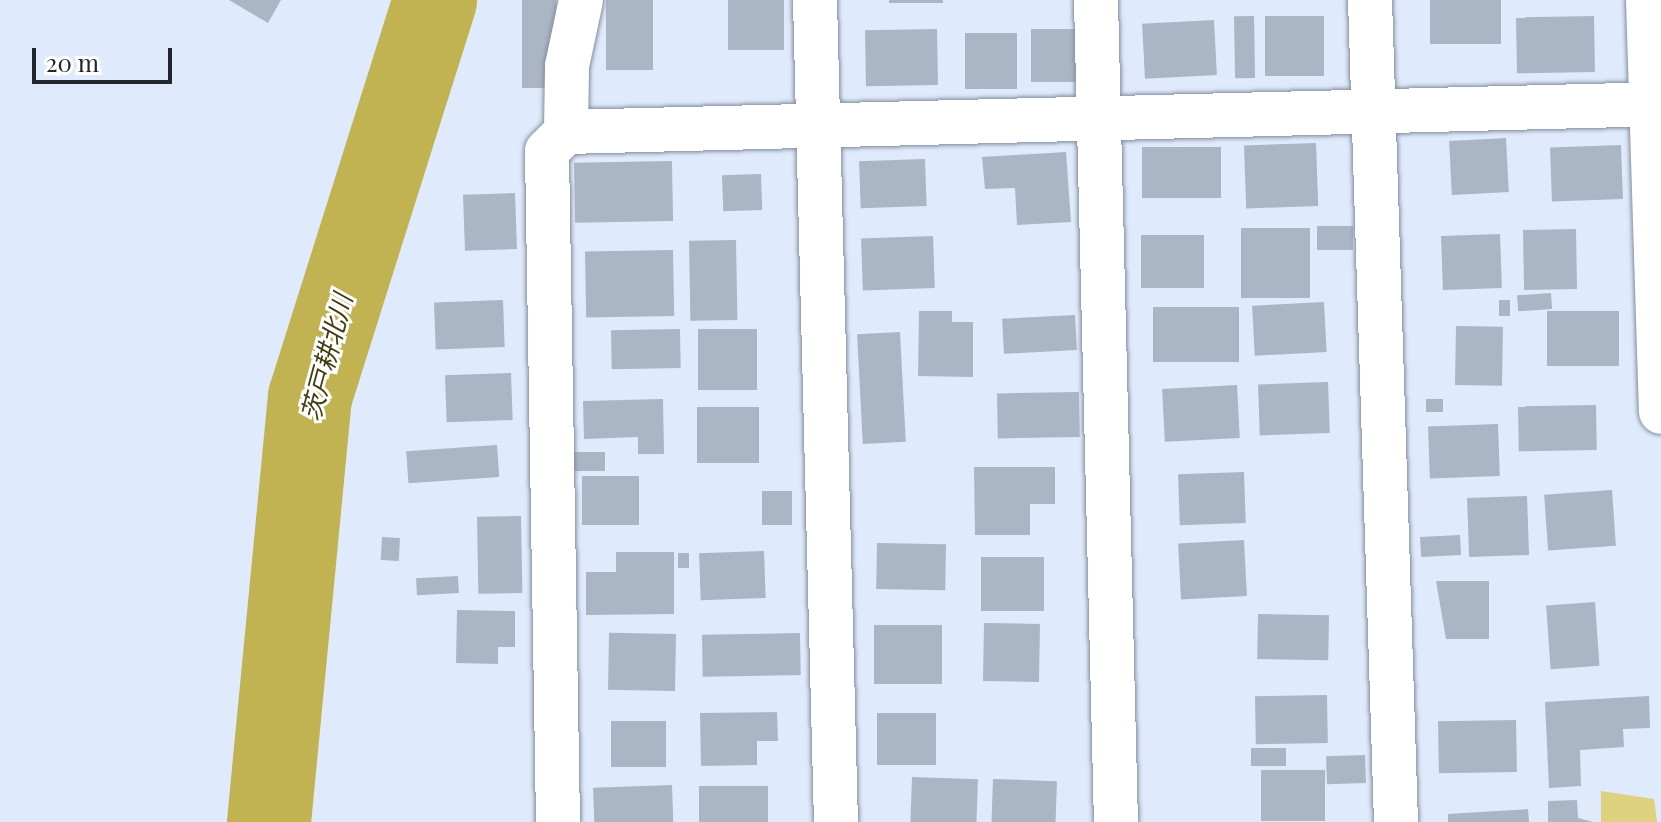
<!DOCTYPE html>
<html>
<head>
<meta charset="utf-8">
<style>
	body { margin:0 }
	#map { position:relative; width:1661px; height:822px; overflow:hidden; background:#dfebfd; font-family:"Playfair Display","Noto Sans JP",serif }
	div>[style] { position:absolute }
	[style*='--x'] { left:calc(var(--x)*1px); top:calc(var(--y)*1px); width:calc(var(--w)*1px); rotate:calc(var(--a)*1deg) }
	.green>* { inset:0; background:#dfd27e }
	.river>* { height:84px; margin:-42px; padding:0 42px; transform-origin:42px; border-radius:42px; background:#c1b252 }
	.building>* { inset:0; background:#aab5c6; transform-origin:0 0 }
	.roads { filter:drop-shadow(0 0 2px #838d9e) drop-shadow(0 0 2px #838d9e) }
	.minor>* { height:44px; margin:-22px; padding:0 22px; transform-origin:22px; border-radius:22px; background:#fff }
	span { translate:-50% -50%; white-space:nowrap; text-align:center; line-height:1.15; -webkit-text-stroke:6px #fff; paint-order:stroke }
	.water-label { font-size:26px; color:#433c13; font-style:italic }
	.scale { position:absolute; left:32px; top:48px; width:140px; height:36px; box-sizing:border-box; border:4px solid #22262d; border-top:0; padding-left:10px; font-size:24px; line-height:28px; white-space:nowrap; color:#22262d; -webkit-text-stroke:6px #fff; paint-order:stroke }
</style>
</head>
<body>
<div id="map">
	<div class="green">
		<div style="clip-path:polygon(1601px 791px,1654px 799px,1657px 822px,1601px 822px)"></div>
	</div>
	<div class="river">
		<div style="--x:269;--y:822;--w:427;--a:-84.5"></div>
		<div style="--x:310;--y:397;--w:416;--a:-72.5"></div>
	</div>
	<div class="building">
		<div style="clip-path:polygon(229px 0,281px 0,268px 23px)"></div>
		<div style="left:522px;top:0;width:34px;height:88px"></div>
		<div style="left:606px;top:0;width:47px;height:70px"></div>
		<div style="left:728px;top:0;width:56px;height:50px"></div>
		<div style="left:889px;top:0;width:54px;height:3px"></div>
		<div style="left:1430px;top:0;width:71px;height:44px"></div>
		<div style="left:1254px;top:16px;width:62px;height:20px;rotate:89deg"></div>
		<div style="left:1265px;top:16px;width:59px;height:60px"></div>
		<div style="left:1594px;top:16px;width:56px;height:78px;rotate:89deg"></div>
		<div style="left:1214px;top:20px;width:55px;height:72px;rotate:87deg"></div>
		<div style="left:937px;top:29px;width:56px;height:72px;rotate:89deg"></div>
		<div style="left:1031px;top:29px;width:45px;height:53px"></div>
		<div style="left:965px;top:33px;width:52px;height:56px"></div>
		<div style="left:1506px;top:138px;width:54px;height:57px;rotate:87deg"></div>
		<div style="left:1316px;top:143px;width:63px;height:72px;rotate:88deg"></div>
		<div style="left:1621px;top:145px;width:54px;height:71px;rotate:88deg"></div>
		<div style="left:1142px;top:147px;width:79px;height:51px"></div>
		<div style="clip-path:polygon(1066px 152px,1071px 222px,1017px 225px,1015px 188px,985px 189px,982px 157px)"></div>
		<div style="left:925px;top:159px;width:47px;height:66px;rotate:88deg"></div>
		<div style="left:672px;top:161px;width:60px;height:98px;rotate:89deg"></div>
		<div style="left:761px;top:174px;width:36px;height:39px;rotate:88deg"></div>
		<div style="left:515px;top:193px;width:56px;height:52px;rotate:88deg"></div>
		<div style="left:1317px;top:226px;width:36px;height:24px"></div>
		<div style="left:1310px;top:228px;width:70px;height:69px;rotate:90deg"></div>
		<div style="left:1576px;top:229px;width:60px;height:53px;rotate:89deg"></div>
		<div style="left:1500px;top:234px;width:54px;height:59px;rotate:88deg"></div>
		<div style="left:1204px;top:235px;width:53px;height:63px;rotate:90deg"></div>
		<div style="left:933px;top:236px;width:52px;height:72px;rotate:88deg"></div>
		<div style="left:736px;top:240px;width:80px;height:47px;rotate:89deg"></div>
		<div style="left:673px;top:250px;width:66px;height:88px;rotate:89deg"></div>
		<div style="left:1551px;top:293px;width:16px;height:34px;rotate:86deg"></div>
		<div style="left:503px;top:300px;width:47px;height:69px;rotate:88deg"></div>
		<div style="left:1499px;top:300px;width:11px;height:16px"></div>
		<div style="left:1324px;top:302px;width:50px;height:72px;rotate:87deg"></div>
		<div style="left:1153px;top:307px;width:86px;height:55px"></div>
		<div style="clip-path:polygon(919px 311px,952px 311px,952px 322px,973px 322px,973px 377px,918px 376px)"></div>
		<div style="left:1619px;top:311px;width:55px;height:72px;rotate:90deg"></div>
		<div style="left:1075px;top:315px;width:35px;height:73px;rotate:87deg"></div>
		<div style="left:1456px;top:326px;width:47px;height:59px;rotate:1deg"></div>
		<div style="left:680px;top:329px;width:39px;height:69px;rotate:89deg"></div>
		<div style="left:698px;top:329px;width:59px;height:61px"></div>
		<div style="left:900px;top:332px;width:110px;height:43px;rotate:87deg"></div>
		<div style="left:511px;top:373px;width:47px;height:66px;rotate:88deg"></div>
		<div style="left:1328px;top:382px;width:51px;height:70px;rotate:88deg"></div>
		<div style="left:1237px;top:385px;width:53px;height:75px;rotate:87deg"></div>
		<div style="left:1079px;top:392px;width:45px;height:82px;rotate:89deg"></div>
		<div style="clip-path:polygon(663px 399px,664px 454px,638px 454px,638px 437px,584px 439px,583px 401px)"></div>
		<div style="left:1426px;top:399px;width:17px;height:13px"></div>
		<div style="left:1596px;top:405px;width:45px;height:78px;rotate:89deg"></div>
		<div style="left:759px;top:407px;width:56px;height:62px;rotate:90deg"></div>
		<div style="left:1498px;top:424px;width:52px;height:70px;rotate:88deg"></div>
		<div style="left:497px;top:445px;width:32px;height:91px;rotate:86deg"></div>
		<div style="left:605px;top:452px;width:19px;height:31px;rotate:90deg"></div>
		<div style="clip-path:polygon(974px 467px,1055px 467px,1055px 504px,1030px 504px,1030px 535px,975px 535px)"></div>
		<div style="left:1244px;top:472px;width:51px;height:66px;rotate:88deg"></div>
		<div style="left:639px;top:476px;width:49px;height:57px;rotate:90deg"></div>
		<div style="left:1612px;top:490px;width:56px;height:68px;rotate:86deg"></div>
		<div style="left:792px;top:491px;width:34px;height:30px;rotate:90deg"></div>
		<div style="left:1527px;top:496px;width:59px;height:60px;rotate:88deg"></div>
		<div style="left:521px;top:516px;width:77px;height:44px;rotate:89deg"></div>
		<div style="left:1460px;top:535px;width:20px;height:40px;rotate:87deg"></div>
		<div style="left:382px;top:537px;width:18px;height:23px;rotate:3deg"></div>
		<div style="left:1244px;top:540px;width:56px;height:66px;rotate:87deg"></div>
		<div style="left:877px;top:543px;width:69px;height:46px;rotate:1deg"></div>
		<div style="left:764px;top:551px;width:47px;height:65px;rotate:88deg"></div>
		<div style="clip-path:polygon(616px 552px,674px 552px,674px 614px,586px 615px,586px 572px,616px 572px)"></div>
		<div style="left:689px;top:553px;width:15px;height:11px;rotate:90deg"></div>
		<div style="left:1044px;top:557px;width:54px;height:63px;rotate:90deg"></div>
		<div style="left:458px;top:576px;width:17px;height:42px;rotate:87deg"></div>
		<div style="clip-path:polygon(1436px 581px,1489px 581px,1489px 639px,1446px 639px)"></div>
		<div style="left:1595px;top:602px;width:64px;height:49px;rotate:86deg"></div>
		<div style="clip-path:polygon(457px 610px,515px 611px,515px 647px,498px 647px,498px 664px,456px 663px)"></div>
		<div style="left:1258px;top:614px;width:71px;height:45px;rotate:1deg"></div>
		<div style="left:984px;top:623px;width:56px;height:58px;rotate:1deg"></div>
		<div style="left:874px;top:625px;width:68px;height:59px"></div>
		<div style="left:800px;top:633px;width:42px;height:98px;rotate:89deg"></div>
		<div style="left:676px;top:634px;width:57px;height:67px;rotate:91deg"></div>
		<div style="left:1327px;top:695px;width:48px;height:72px;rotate:89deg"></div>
		<div style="clip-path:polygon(1649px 696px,1650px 728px,1623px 729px,1624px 747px,1580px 750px,1581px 786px,1549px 788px,1545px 702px)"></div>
		<div style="clip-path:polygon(777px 712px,778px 741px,757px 741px,757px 765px,701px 766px,700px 713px)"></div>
		<div style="left:877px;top:713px;width:59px;height:52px"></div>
		<div style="left:1516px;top:720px;width:52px;height:78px;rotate:89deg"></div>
		<div style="left:611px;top:721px;width:55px;height:46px"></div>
		<div style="left:1251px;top:748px;width:35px;height:18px"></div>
		<div style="left:1365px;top:755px;width:28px;height:39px;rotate:88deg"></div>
		<div style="left:1261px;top:770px;width:64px;height:51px"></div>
		<div style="left:912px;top:777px;width:66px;height:45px;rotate:2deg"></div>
		<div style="left:993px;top:779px;width:64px;height:43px;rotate:2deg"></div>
		<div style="left:672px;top:785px;width:37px;height:79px;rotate:88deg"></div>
		<div style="left:768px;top:786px;width:36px;height:69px;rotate:90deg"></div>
		<div style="clip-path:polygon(1577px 800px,1578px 818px,1593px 822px,1548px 822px,1548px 801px)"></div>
		<div style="clip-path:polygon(1528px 809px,1529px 822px,1448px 822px,1448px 814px)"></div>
	</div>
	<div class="roads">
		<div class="minor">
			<div style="--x:815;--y:0;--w:822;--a:88.54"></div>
			<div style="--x:1096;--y:0;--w:822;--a:88.61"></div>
			<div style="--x:1370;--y:0;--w:822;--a:88.19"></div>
			<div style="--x:1648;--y:0;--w:412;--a:88.2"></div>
			<div style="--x:566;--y:132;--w:1095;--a:-1.46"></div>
			<div style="--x:558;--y:822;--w:671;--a:-90.94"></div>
			<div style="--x:547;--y:151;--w:27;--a:-45"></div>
			<div style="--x:566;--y:132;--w:66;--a:-89.1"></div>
			<div style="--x:567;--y:66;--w:67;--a:-78"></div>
		</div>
	</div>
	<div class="water-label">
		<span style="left:326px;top:357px;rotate:-75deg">茨戸耕北川</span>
	</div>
	<div class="scale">20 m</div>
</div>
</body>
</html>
